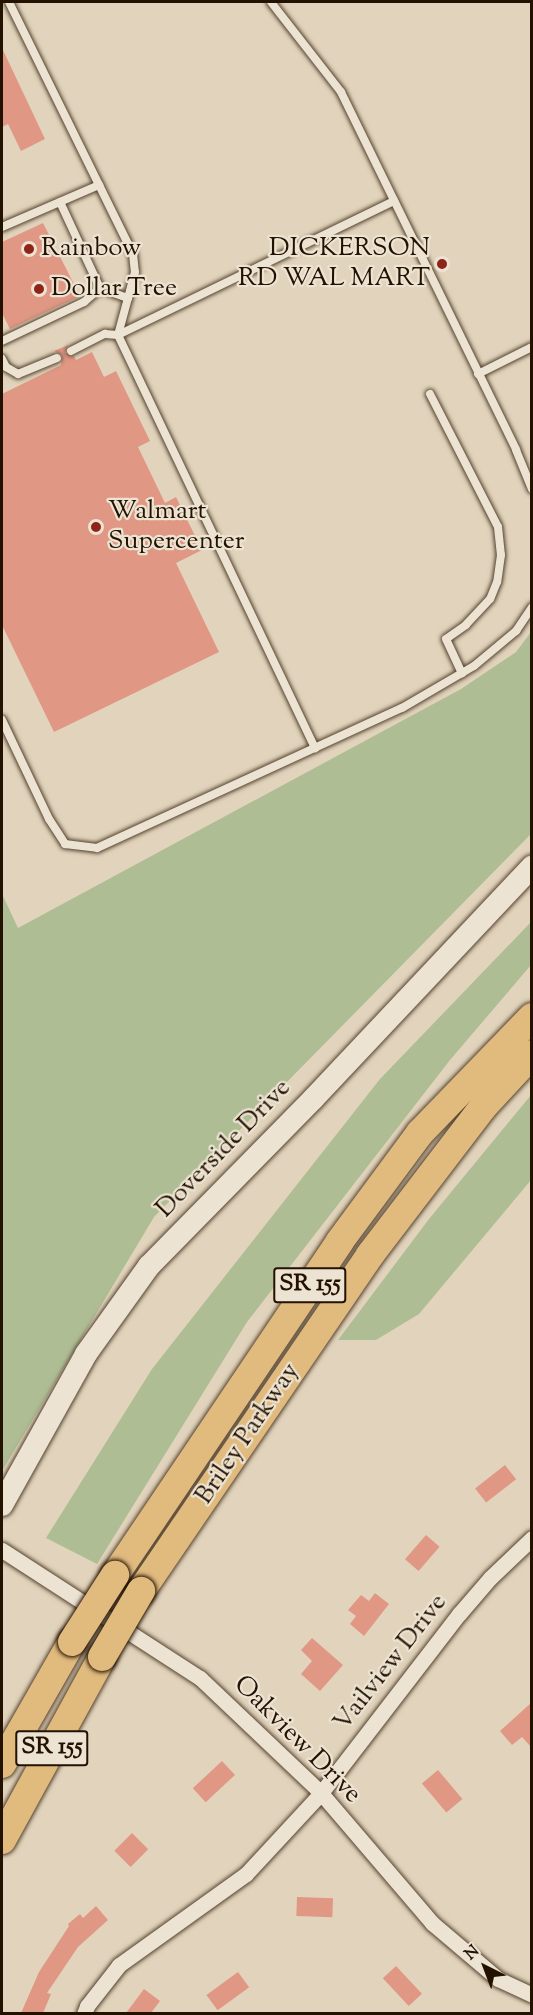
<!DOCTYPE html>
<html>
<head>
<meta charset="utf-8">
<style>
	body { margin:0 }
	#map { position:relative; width:533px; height:2015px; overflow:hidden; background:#e2d4bc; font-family:"Sorts Mill Goudy",serif }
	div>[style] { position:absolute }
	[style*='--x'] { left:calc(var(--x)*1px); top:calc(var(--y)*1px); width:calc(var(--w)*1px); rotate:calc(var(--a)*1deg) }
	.green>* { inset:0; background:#afbd94 }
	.building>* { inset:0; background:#e09784; transform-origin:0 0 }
	.roads { filter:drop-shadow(0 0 2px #54422f) drop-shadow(0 0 2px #54422f) }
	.lane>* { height:8px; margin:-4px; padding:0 4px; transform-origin:4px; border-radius:4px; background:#ece3d3 }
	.street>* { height:15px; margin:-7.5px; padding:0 7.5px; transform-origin:7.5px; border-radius:7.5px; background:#ece3d3 }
	.secondary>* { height:22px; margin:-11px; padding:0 11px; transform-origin:11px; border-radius:11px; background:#ece3d3 }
	.highway>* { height:28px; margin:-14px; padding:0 14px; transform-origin:14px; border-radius:14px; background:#e1ba7e }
	.bridges { filter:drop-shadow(0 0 2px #241200) drop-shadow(0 0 2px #241200) }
	.highway-bridge>* { height:28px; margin:-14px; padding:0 14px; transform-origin:14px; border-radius:14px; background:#e1ba7e }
	.dots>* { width:16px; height:16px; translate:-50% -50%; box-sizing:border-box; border:3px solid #ece3d3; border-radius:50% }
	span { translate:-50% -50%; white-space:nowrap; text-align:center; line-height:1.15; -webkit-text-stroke:4.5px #ece3d3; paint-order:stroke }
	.shield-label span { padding:2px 4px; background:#ece3d3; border:2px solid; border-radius:4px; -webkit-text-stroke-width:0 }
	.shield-label { font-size:24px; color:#241200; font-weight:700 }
	.poi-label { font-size:26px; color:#241200 }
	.left { translate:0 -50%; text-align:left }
	.right { translate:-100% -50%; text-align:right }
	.street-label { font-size:26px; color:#241200 }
	.frame { position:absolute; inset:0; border:3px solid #241200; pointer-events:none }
	.north { position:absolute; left:455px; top:1937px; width:60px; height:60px; -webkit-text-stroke:4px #ece3d3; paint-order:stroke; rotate:318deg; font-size:16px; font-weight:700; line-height:24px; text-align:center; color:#241200 }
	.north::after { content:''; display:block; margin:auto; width:21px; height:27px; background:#241200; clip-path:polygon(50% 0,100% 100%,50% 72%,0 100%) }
</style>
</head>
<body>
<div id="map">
	<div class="green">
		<div style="clip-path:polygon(531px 632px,531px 834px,154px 1217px,2px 1471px,2px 894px,18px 928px,461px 689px,516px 652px)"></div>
		<div style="clip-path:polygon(531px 922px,531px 965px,450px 1060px,247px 1322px,97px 1564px,46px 1538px,152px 1369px,380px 1079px)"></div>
		<div style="clip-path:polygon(531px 1095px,531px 1180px,419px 1314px,376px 1340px,338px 1340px,429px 1219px)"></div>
	</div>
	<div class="building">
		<div style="clip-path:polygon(2px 48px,45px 139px,21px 151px,8px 124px,2px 127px)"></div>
		<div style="clip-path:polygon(43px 223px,80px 296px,10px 329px,2px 313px,2px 242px)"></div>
		<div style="clip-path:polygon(68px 345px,65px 353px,74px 356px,76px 360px,92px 352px,104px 377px,116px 371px,150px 441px,138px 447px,165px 503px,176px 497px,202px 550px,176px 563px,219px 652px,54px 732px,2px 625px,2px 394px,61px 365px,62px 355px,54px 351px)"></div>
		<div style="left:505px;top:1465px;width:18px;height:38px;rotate:52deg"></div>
		<div style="left:426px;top:1535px;width:18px;height:32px;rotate:41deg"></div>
		<div style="clip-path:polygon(375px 1593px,389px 1604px,364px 1636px,350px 1624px,356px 1616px,348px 1610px,361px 1595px,369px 1601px)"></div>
		<div style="clip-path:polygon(312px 1638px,343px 1665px,320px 1691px,301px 1674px,312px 1661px,301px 1650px)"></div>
		<div style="clip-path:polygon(531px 1703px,531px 1747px,522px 1737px,512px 1745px,500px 1731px)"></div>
		<div style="left:222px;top:1761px;width:19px;height:40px;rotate:47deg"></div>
		<div style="left:438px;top:1770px;width:38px;height:21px;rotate:50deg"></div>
		<div style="left:132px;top:1833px;width:23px;height:25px;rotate:45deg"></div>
		<div style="left:297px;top:1897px;width:36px;height:19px;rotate:2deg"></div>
		<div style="clip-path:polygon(96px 1906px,108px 1920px,78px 1947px,47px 1993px,51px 1994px,43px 2013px,21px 2013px,39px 1972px,69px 1926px,68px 1924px,80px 1914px,83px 1918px)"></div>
		<div style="left:396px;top:1966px;width:38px;height:18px;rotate:47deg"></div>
		<div style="left:238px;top:1972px;width:19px;height:39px;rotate:54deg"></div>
		<div style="clip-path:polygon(144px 1989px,160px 2001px,151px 2013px,126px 2013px)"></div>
	</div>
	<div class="roads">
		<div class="lane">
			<div style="--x:9;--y:2;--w:281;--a:63.8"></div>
			<div style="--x:133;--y:254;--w:18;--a:84"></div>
			<div style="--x:135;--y:272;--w:65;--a:105.1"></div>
			<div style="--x:118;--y:335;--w:458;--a:64.5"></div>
			<div style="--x:271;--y:2;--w:114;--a:52.1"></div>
			<div style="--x:341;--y:92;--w:398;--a:63.9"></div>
			<div style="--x:516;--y:450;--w:42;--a:67.7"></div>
			<div style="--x:60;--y:202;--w:95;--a:65.1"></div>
			<div style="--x:100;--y:288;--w:30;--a:20"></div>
			<div style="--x:2;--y:227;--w:106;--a:-23.4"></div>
			<div style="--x:2;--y:341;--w:91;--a:-25.4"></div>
			<div style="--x:84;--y:302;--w:21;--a:-41"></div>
			<div style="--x:71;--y:351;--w:38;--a:-27"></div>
			<div style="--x:105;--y:334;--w:13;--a:4"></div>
			<div style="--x:118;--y:335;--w:307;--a:-25.9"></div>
			<div style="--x:2;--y:359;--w:9;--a:63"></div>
			<div style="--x:6;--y:367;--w:14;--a:30"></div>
			<div style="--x:18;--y:374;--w:42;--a:-22.3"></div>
			<div style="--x:478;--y:374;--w:60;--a:-26.6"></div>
			<div style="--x:430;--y:394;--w:149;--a:62.9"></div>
			<div style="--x:498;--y:527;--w:28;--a:84"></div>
			<div style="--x:501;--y:555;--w:27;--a:98"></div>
			<div style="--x:497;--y:582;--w:18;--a:112"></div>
			<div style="--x:490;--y:599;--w:35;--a:133"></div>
			<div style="--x:466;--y:625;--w:24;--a:145"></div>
			<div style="--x:446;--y:639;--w:38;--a:65"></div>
			<div style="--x:2;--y:720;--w:110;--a:64.6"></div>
			<div style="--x:49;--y:819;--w:30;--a:57"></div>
			<div style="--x:65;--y:844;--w:32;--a:7"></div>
			<div style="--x:97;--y:848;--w:336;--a:-24.7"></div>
			<div style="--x:402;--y:708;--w:83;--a:-30.3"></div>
			<div style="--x:474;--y:666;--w:55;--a:-39.8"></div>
			<div style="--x:516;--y:631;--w:29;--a:-56"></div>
		</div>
		<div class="street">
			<div style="--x:2;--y:1550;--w:236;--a:32.9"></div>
			<div style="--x:200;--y:1678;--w:167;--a:43.5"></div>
			<div style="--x:321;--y:1793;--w:171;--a:49.5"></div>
			<div style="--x:432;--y:1923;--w:87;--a:40.3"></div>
			<div style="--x:498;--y:1979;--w:38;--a:25"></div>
			<div style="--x:84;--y:2014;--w:9;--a:-69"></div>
			<div style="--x:87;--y:2006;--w:52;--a:-52"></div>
			<div style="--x:119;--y:1965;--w:156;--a:-35.6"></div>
			<div style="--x:246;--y:1874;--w:110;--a:-47.2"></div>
			<div style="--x:321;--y:1793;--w:226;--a:-52.4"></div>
			<div style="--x:459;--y:1614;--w:48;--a:-49.3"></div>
			<div style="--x:490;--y:1578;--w:58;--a:-43.6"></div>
		</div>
		<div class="secondary">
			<div style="--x:2;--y:1505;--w:173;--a:-60.9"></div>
			<div style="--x:86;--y:1354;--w:108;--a:-54.4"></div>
			<div style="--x:149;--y:1266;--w:235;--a:-45.5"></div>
			<div style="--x:314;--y:1098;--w:318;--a:-46.7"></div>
		</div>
		<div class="highway">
			<div style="--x:115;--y:1575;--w:403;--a:-56"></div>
			<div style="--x:340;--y:1241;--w:134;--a:-53.5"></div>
			<div style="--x:420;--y:1133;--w:161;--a:-46"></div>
			<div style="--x:141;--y:1591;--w:407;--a:-55.7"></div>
			<div style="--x:370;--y:1255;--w:186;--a:-52.6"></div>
			<div style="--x:483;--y:1107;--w:72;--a:-47.2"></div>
			<div style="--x:2;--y:1764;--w:141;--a:-60.2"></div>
			<div style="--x:2;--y:1840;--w:209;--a:-61.3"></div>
		</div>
	</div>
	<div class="bridges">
		<div class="highway-bridge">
			<div style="--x:72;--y:1642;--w:80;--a:-57.3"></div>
			<div style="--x:102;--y:1657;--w:77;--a:-59.4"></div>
		</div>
	</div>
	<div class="dots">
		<div style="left:29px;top:249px;background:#8f2418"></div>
		<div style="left:442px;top:264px;background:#8f2418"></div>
		<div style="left:39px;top:289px;background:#8f2418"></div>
		<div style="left:96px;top:527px;background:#8f2418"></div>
	</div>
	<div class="shield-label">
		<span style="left:310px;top:1285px">SR 155</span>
		<span style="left:52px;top:1748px">SR 155</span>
	</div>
	<div class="poi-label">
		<span class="left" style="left:41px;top:249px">Rainbow</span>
		<span class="right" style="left:430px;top:264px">DICKERSON<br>RD WAL MART</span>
		<span class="left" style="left:51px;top:289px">Dollar Tree</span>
		<span class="left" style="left:108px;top:527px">Walmart<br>Supercenter</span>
	</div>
	<div class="street-label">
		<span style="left:224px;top:1149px;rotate:-46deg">Doverside Drive</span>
		<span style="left:248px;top:1434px;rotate:-56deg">Briley Parkway</span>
		<span style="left:391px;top:1663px;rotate:-52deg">Vailview Drive</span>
		<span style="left:297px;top:1740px;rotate:45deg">Oakview Drive</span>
	</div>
	<div class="frame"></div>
	<div class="north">N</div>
</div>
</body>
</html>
